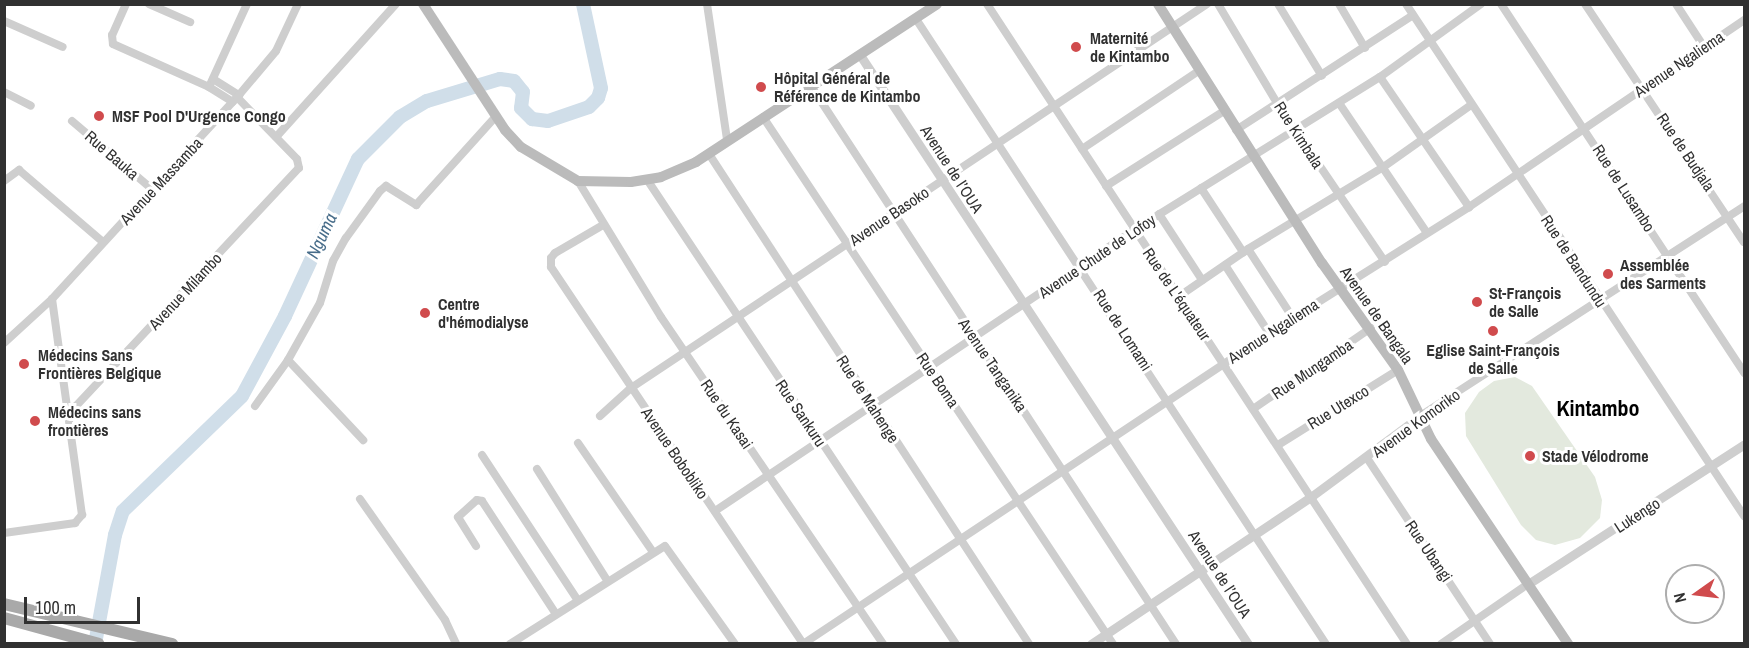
<!DOCTYPE html>
<html>
<head>
<meta charset="utf-8">
<style>
	body { margin:0 }
	#map { position:relative; width:1749px; height:648px; overflow:hidden; background:#fff; font-family:"Archivo Narrow",sans-serif }
	div>[style] { position:absolute }
	[style*='--x'] { left:calc(var(--x)*1px); top:calc(var(--y)*1px); width:calc(var(--w)*1px); rotate:calc(var(--a)*1deg) }
	.green>* { inset:0; background:#e3e9de }
	.river>* { height:14px; margin:-7px; padding:0 7px; transform-origin:7px; border-radius:7px; background:#d0dee9 }
	.minor>* { height:8px; margin:-4px; padding:0 4px; transform-origin:4px; border-radius:4px; background:#cecece }
	.tertiary>* { height:9px; margin:-4.5px; padding:0 4.5px; transform-origin:4.5px; border-radius:4.5px; background:#cecece }
	.secondary>* { height:10px; margin:-5px; padding:0 5px; transform-origin:5px; border-radius:5px; background:#bbb }
	.primary>* { height:12px; margin:-6px; padding:0 6px; transform-origin:6px; border-radius:6px; background:#a9a9a9 }
	.dots>* { width:16px; height:16px; translate:-50% -50%; box-sizing:border-box; border:3px solid #fff; border-radius:50% }
	span { translate:-50% -50%; white-space:nowrap; text-align:center; line-height:1.15; -webkit-text-stroke:6px #fff; paint-order:stroke }
	.poi-label { font-size:16px; color:#313131; font-weight:700 }
	.left { translate:0 -50%; text-align:left }
	.street-label { font-size:16px; color:#313131 }
	.water-label { font-size:18px; color:#486d8a; font-style:italic }
	.district-label { font-size:22px; color:#000; font-weight:700 }
	.frame { position:absolute; inset:0; border:6px solid #313131; pointer-events:none }
	.north { position:absolute; left:1665px; top:564px; width:60px; height:60px; box-sizing:border-box; background:#fff; border:2px solid #adadad; border-radius:50%; rotate:256deg; font-size:16px; font-weight:700; line-height:24px; text-align:center; color:#313131 }
	.north::after { content:''; display:block; margin:auto; width:21px; height:27px; background:#d04b4d; clip-path:polygon(50% 0,100% 100%,50% 72%,0 100%) }
	.scale { position:absolute; left:24px; top:597px; width:116px; height:27px; box-sizing:border-box; border:3px solid #313131; border-top:0; padding-left:8px; font-size:18px; line-height:21px; white-space:nowrap; color:#313131; -webkit-text-stroke:4px #fff; paint-order:stroke }
</style>
</head>
<body>
<div id="map">
	<div class="green">
		<div style="clip-path:polygon(1515px 377px,1532px 386px,1595px 477px,1602px 500px,1600px 518px,1580px 538px,1555px 545px,1536px 540px,1521px 525px,1466px 436px,1465px 413px,1479px 392px,1494px 381px)"></div>
	</div>
	<div class="river">
		<div style="--x:95;--y:644;--w:111;--a:-79.6"></div>
		<div style="--x:115;--y:535;--w:25;--a:-72"></div>
		<div style="--x:123;--y:511;--w:165;--a:-44"></div>
		<div style="--x:242;--y:396;--w:91;--a:-61.7"></div>
		<div style="--x:285;--y:316;--w:173;--a:-65.1"></div>
		<div style="--x:358;--y:159;--w:59;--a:-45"></div>
		<div style="--x:400;--y:117;--w:31;--a:-31"></div>
		<div style="--x:427;--y:101;--w:76;--a:-16.8"></div>
		<div style="--x:500;--y:79;--w:14;--a:8"></div>
		<div style="--x:514;--y:81;--w:14;--a:51"></div>
		<div style="--x:523;--y:92;--w:16;--a:97"></div>
		<div style="--x:521;--y:108;--w:16;--a:45"></div>
		<div style="--x:532;--y:119;--w:16;--a:7"></div>
		<div style="--x:548;--y:121;--w:43;--a:-18.9"></div>
		<div style="--x:589;--y:107;--w:13;--a:-45"></div>
		<div style="--x:598;--y:98;--w:10;--a:-73"></div>
		<div style="--x:601;--y:88;--w:86;--a:-102.1"></div>
	</div>
	<div class="minor">
		<div style="--x:126;--y:4;--w:34;--a:114"></div>
		<div style="--x:112;--y:35;--w:9;--a:84"></div>
		<div style="--x:113;--y:44;--w:105;--a:24.1"></div>
		<div style="--x:209;--y:87;--w:91;--a:-65.4"></div>
		<div style="--x:149;--y:4;--w:45;--a:23.7"></div>
		<div style="--x:707;--y:4;--w:137;--a:81.6"></div>
		<div style="--x:987;--y:4;--w:766;--a:56.73"></div>
		<div style="--x:1218;--y:4;--w:115;--a:59.2"></div>
		<div style="--x:1277;--y:103;--w:192;--a:55.8"></div>
		<div style="--x:1278;--y:4;--w:84;--a:58.6"></div>
		<div style="--x:1339;--y:4;--w:51;--a:59.4"></div>
		<div style="--x:1406;--y:4;--w:614;--a:56.57"></div>
		<div style="--x:1501;--y:4;--w:442;--a:56.6"></div>
		<div style="--x:1585;--y:4;--w:286;--a:56.3"></div>
		<div style="--x:1676;--y:4;--w:51;--a:56.9"></div>
		<div style="--x:916;--y:19;--w:747;--a:56.74"></div>
		<div style="--x:4;--y:21;--w:64;--a:23.8"></div>
		<div style="--x:1380;--y:77;--w:158;--a:55.6"></div>
		<div style="--x:213;--y:79;--w:31;--a:32"></div>
		<div style="--x:811;--y:86;--w:667;--a:56.81"></div>
		<div style="--x:209;--y:87;--w:28;--a:32"></div>
		<div style="--x:4;--y:92;--w:30;--a:27"></div>
		<div style="--x:1339;--y:103;--w:157;--a:55.9"></div>
		<div style="--x:763;--y:117;--w:633;--a:56.41"></div>
		<div style="--x:72;--y:121;--w:106;--a:40.4"></div>
		<div style="--x:1236;--y:130;--w:211;--a:-33"></div>
		<div style="--x:277;--y:136;--w:178;--a:-48"></div>
		<div style="--x:1082;--y:149;--w:142;--a:-33.8"></div>
		<div style="--x:709;--y:154;--w:585;--a:56.85"></div>
		<div style="--x:4;--y:181;--w:19;--a:-36"></div>
		<div style="--x:19;--y:170;--w:111;--a:40.6"></div>
		<div style="--x:578;--y:181;--w:159;--a:58.6"></div>
		<div style="--x:661;--y:317;--w:395;--a:55.8"></div>
		<div style="--x:648;--y:181;--w:556;--a:56.37"></div>
		<div style="--x:1106;--y:186;--w:140;--a:-32.4"></div>
		<div style="--x:1201;--y:188;--w:77;--a:56.7"></div>
		<div style="--x:1159;--y:214;--w:79;--a:56.9"></div>
		<div style="--x:603;--y:225;--w:56;--a:149.7"></div>
		<div style="--x:555;--y:253;--w:6;--a:129"></div>
		<div style="--x:551;--y:258;--w:9;--a:90"></div>
		<div style="--x:551;--y:267;--w:453;--a:56.2"></div>
		<div style="--x:1248;--y:249;--w:82;--a:56.9"></div>
		<div style="--x:1225;--y:265;--w:81;--a:57.1"></div>
		<div style="--x:1178;--y:297;--w:85;--a:-34.4"></div>
		<div style="--x:1248;--y:249;--w:157;--a:-31.2"></div>
		<div style="--x:1382;--y:168;--w:109;--a:-35.3"></div>
		<div style="--x:4;--y:343;--w:65;--a:-42.5"></div>
		<div style="--x:52;--y:299;--w:277;--a:-47.5"></div>
		<div style="--x:239;--y:95;--w:57;--a:-49.9"></div>
		<div style="--x:276;--y:51;--w:52;--a:-64.9"></div>
		<div style="--x:288;--y:360;--w:110;--a:46.8"></div>
		<div style="--x:255;--y:406;--w:57;--a:-54.3"></div>
		<div style="--x:288;--y:360;--w:65;--a:-60.7"></div>
		<div style="--x:320;--y:303;--w:44;--a:-72.8"></div>
		<div style="--x:333;--y:261;--w:26;--a:-61"></div>
		<div style="--x:346;--y:238;--w:58;--a:-54.1"></div>
		<div style="--x:380;--y:191;--w:8;--a:-40"></div>
		<div style="--x:386;--y:186;--w:36;--a:32"></div>
		<div style="--x:416;--y:205;--w:120;--a:-48"></div>
		<div style="--x:69;--y:409;--w:8;--a:-23"></div>
		<div style="--x:76;--y:406;--w:326;--a:-46.9"></div>
		<div style="--x:299;--y:168;--w:9;--a:-103"></div>
		<div style="--x:297;--y:159;--w:86;--a:-134.1"></div>
		<div style="--x:1253;--y:409;--w:143;--a:-34.5"></div>
		<div style="--x:600;--y:416;--w:42;--a:-42.1"></div>
		<div style="--x:631;--y:388;--w:692;--a:-33.69"></div>
		<div style="--x:1420;--y:416;--w:386;--a:-32.9"></div>
		<div style="--x:578;--y:443;--w:132;--a:55.5"></div>
		<div style="--x:1278;--y:445;--w:142;--a:-32"></div>
		<div style="--x:482;--y:455;--w:173;--a:56.6"></div>
		<div style="--x:1367;--y:458;--w:223;--a:56.5"></div>
		<div style="--x:537;--y:469;--w:131;--a:57.8"></div>
		<div style="--x:360;--y:499;--w:148;--a:54.9"></div>
		<div style="--x:445;--y:620;--w:26;--a:65"></div>
		<div style="--x:715;--y:511;--w:505;--a:-33.85"></div>
		<div style="--x:1134;--y:230;--w:290;--a:-31.9"></div>
		<div style="--x:1380;--y:77;--w:125;--a:-35.9"></div>
		<div style="--x:4;--y:533;--w:72;--a:-8"></div>
		<div style="--x:75;--y:523;--w:11;--a:-49"></div>
		<div style="--x:82;--y:515;--w:218;--a:-97.9"></div>
		<div style="--x:476;--y:546;--w:34;--a:-122"></div>
		<div style="--x:458;--y:517;--w:25;--a:-42"></div>
		<div style="--x:477;--y:500;--w:5;--a:11"></div>
		<div style="--x:482;--y:501;--w:135;--a:56.8"></div>
		<div style="--x:510;--y:644;--w:183;--a:-32.3"></div>
		<div style="--x:665;--y:546;--w:120;--a:54.5"></div>
		<div style="--x:803;--y:644;--w:589;--a:-33.64"></div>
		<div style="--x:1293;--y:318;--w:208;--a:-32.2"></div>
		<div style="--x:1469;--y:207;--w:333;--a:-34.2"></div>
		<div style="--x:1441;--y:644;--w:106;--a:-34.6"></div>
	</div>
	<div class="tertiary">
		<div style="--x:860;--y:55;--w:705;--a:56.63"></div>
		<div style="--x:1528;--y:584;--w:257;--a:-32.9"></div>
		<div style="--x:1091;--y:644;--w:266;--a:-33.8"></div>
		<div style="--x:1312;--y:496;--w:134;--a:-36.5"></div>
	</div>
	<div class="secondary">
		<div style="--x:423;--y:4;--w:150;--a:56.9"></div>
		<div style="--x:505;--y:130;--w:23;--a:47"></div>
		<div style="--x:521;--y:147;--w:66;--a:30.8"></div>
		<div style="--x:578;--y:181;--w:53;--a:1.1"></div>
		<div style="--x:631;--y:182;--w:30;--a:-9"></div>
		<div style="--x:661;--y:177;--w:38;--a:-23"></div>
		<div style="--x:696;--y:162;--w:288;--a:-33.2"></div>
		<div style="--x:1158;--y:4;--w:307;--a:57.7"></div>
		<div style="--x:1322;--y:263;--w:131;--a:54.6"></div>
		<div style="--x:1398;--y:370;--w:76;--a:64.4"></div>
		<div style="--x:1431;--y:439;--w:247;--a:56.2"></div>
	</div>
	<div class="primary">
		<div style="--x:4;--y:604;--w:173;--a:13.4"></div>
		<div style="--x:4;--y:618;--w:98;--a:15.3"></div>
	</div>
	<div class="dots">
		<div style="left:1076px;top:47px;background:#d04b4d"></div>
		<div style="left:761px;top:87px;background:#d04b4d"></div>
		<div style="left:99px;top:116px;background:#d04b4d"></div>
		<div style="left:1608px;top:274px;background:#d04b4d"></div>
		<div style="left:1477px;top:302px;background:#d04b4d"></div>
		<div style="left:425px;top:313px;background:#d04b4d"></div>
		<div style="left:1493px;top:331px;background:#d04b4d"></div>
		<div style="left:24px;top:364px;background:#d04b4d"></div>
		<div style="left:35px;top:421px;background:#d04b4d"></div>
		<div style="left:1530px;top:456px;background:#d04b4d"></div>
	</div>
	<div class="poi-label">
		<span class="left" style="left:1090px;top:47px">Maternité<br>de Kintambo</span>
		<span class="left" style="left:774px;top:87px">Hôpital Général de<br>Référence de Kintambo</span>
		<span class="left" style="left:112px;top:116px">MSF Pool D'Urgence Congo</span>
		<span class="left" style="left:1620px;top:274px">Assemblée<br>des Sarments</span>
		<span class="left" style="left:1489px;top:302px">St-François<br>de Salle</span>
		<span class="left" style="left:438px;top:313px">Centre<br>d'hémodialyse</span>
		<span style="left:1493px;top:359px">Eglise Saint-François<br>de Salle</span>
		<span class="left" style="left:38px;top:364px">Médecins Sans<br>Frontières Belgique</span>
		<span class="left" style="left:48px;top:421px">Médecins sans<br>frontières</span>
		<span class="left" style="left:1542px;top:456px">Stade Vélodrome</span>
	</div>
	<div class="street-label">
		<span style="left:1679px;top:64px;rotate:-34deg">Avenue Ngaliema</span>
		<span style="left:1299px;top:135px;rotate:57deg">Rue Kimbala</span>
		<span style="left:1686px;top:152px;rotate:56deg">Rue de Budjala</span>
		<span style="left:112px;top:155px;rotate:41deg">Rue Bauka</span>
		<span style="left:952px;top:169px;rotate:57deg">Avenue de l’OUA</span>
		<span style="left:161px;top:181px;rotate:-47deg">Avenue Massamba</span>
		<span style="left:1624px;top:188px;rotate:57deg">Rue de Lusambo</span>
		<span style="left:889px;top:216px;rotate:-34deg">Avenue Basoko</span>
		<span style="left:1097px;top:256px;rotate:-34deg">Avenue Chute de Lofoy</span>
		<span style="left:1574px;top:261px;rotate:57deg">Rue de Bandundu</span>
		<span style="left:185px;top:291px;rotate:-47deg">Avenue Milambo</span>
		<span style="left:1177px;top:294px;rotate:56deg">Rue de L'équateur</span>
		<span style="left:1377px;top:315px;rotate:55deg">Avenue de Bangala</span>
		<span style="left:1123px;top:330px;rotate:57deg">Rue de Lomami</span>
		<span style="left:1273px;top:331px;rotate:-33deg">Avenue Ngaliema</span>
		<span style="left:993px;top:365px;rotate:56deg">Avenue Tanganika</span>
		<span style="left:1312px;top:369px;rotate:-34deg">Rue Mungamba</span>
		<span style="left:938px;top:380px;rotate:56deg">Rue Boma</span>
		<span style="left:868px;top:399px;rotate:57deg">Rue de Mahenge</span>
		<span style="left:1338px;top:407px;rotate:-32deg">Rue Utexco</span>
		<span style="left:801px;top:413px;rotate:56deg">Rue Sankuru</span>
		<span style="left:727px;top:414px;rotate:56deg">Rue du Kasai</span>
		<span style="left:1416px;top:423px;rotate:-36deg">Avenue Komoriko</span>
		<span style="left:675px;top:453px;rotate:56deg">Avenue Bobobliko</span>
		<span style="left:1637px;top:515px;rotate:-33deg">Lukengo</span>
		<span style="left:1429px;top:551px;rotate:56deg">Rue Ubangi</span>
		<span style="left:1220px;top:574px;rotate:57deg">Avenue de l’OUA</span>
	</div>
	<div class="water-label">
		<span style="left:322px;top:236px;rotate:-65deg">Nguma</span>
	</div>
	<div class="district-label">
		<span style="left:1598px;top:409px">Kintambo</span>
	</div>
	<div class="frame"></div>
	<div class="north">N</div>
	<div class="scale">100 m</div>
</div>
</body>
</html>
